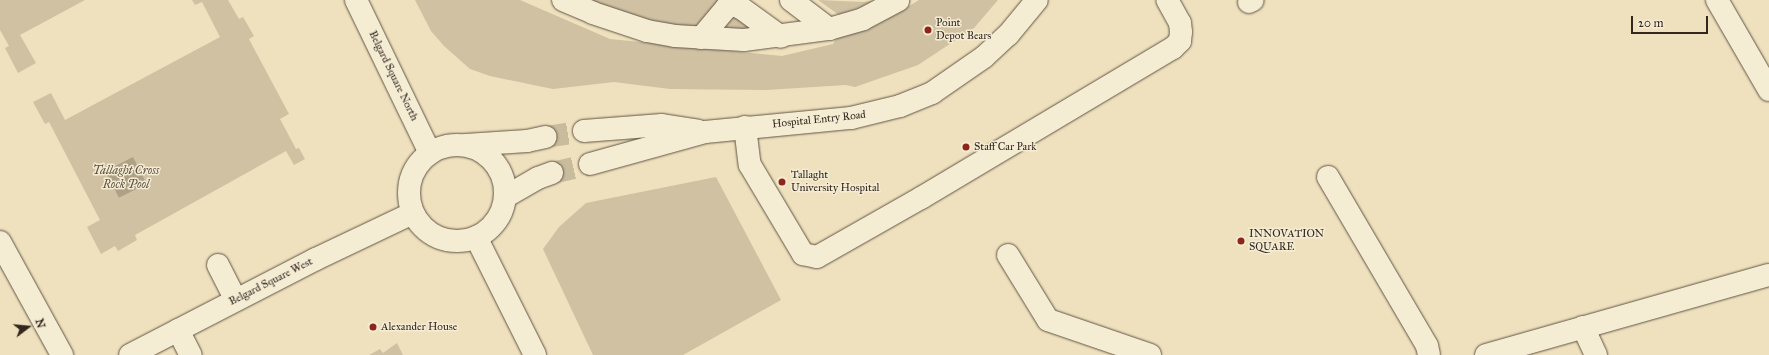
<!DOCTYPE html>
<html>
<head>
<meta charset="utf-8">
<style>
	body { margin:0 }
	#map { position:relative; width:1769px; height:355px; overflow:hidden; background:#efe1bd; font-family:"IM FELL Great Primer",serif }
	div>[style] { position:absolute }
	[style*='--x'] { left:calc(var(--x)*1px); top:calc(var(--y)*1px); width:calc(var(--w)*1px); rotate:calc(var(--a)*1deg) }
	.green>* { inset:0; background:#cfc1a2 }
	.water>* { inset:0; background:#afa187; transform-origin:0 0 }
	.minor-tunnel>* { height:22px; margin-top:-11px; transform-origin:0; background:repeating-linear-gradient(90deg,#c9bc9d 0 22px,transparent 0 33px) }
	.roads { filter:drop-shadow(0 0 1px #615546) drop-shadow(0 0 1px #615546) }
	.minor>* { height:22px; margin:-11px; padding:0 11px; transform-origin:11px; border-radius:11px; background:#f5ecd4 }
	.minor>.ring { margin:-11px; padding:0; box-sizing:content-box; background:none; border:22px solid #f5ecd4; border-radius:50% }
	.dots>* { width:11px; height:11px; translate:-50% -50%; box-sizing:border-box; border:2px solid #f5ecd4; border-radius:50% }
	span { translate:-50% -50%; white-space:nowrap; text-align:center; line-height:1.15; -webkit-text-stroke:3px #f5ecd4; paint-order:stroke }
	.poi-label { font-size:11px; color:#32261f }
	.left { translate:0 -50%; text-align:left }
	.street-label { font-size:11px; color:#32261f }
	.water-label { font-size:12px; color:#5e5143; font-style:italic }
	.north { position:absolute; left:8px; top:307px; width:40px; height:40px; -webkit-text-stroke:3px #f5ecd4; paint-order:stroke; rotate:74deg; font-size:11px; font-weight:700; line-height:16px; text-align:center; color:#32261f }
	.north::after { content:''; display:block; margin:auto; width:14px; height:18px; background:#32261f; clip-path:polygon(50% 0,100% 100%,50% 72%,0 100%) }
	.scale { position:absolute; left:1631px; top:16px; width:77px; height:18px; box-sizing:border-box; border:2px solid #32261f; border-top:0; padding-left:5px; font-size:12px; line-height:14px; white-space:nowrap; color:#32261f; -webkit-text-stroke:3px #f5ecd4; paint-order:stroke }
</style>
</head>
<body>
<div id="map">
	<div class="green">
		<div style="clip-path:polygon(0 0,85px 0,20px 35px,36px 63px,18px 73px,5px 48px,9px 46px,0 30px)"></div>
		<div style="clip-path:polygon(192px 0,228px 0,239px 19px,243px 17px,254px 36px,249px 39px,289px 114px,280px 119px,296px 149px,299px 148px,305px 159px,294px 165px,286px 151px,135px 235px,137px 240px,118px 251px,115px 246px,101px 254px,87px 227px,100px 220px,49px 122px,45px 124px,33px 102px,51px 93px,65px 120px,220px 37px,202px 2px,195px 5px)"></div>
		<div style="clip-path:polygon(415px 0,520px 0,610px 39px,782px 56px,833px 44px,836px 39px,906px 8px,919px 0,998px 0,974px 28px,918px 65px,855px 87px,846px 85px,766px 90px,670px 89px,614px 82px,553px 89px,490px 76px,470px 69px,444px 46px,431px 31px)"></div>
		<div style="clip-path:polygon(590px 0,720px 0,696px 30px,647px 21px)"></div>
		<div style="clip-path:polygon(818px 0,863px 2px,881px 0,839px 15px)"></div>
		<div style="clip-path:polygon(733px 14px,758px 29px,720px 31px)"></div>
		<div style="clip-path:polygon(716px 177px,781px 300px,683px 355px,593px 355px,543px 249px,559px 227px,586px 203px)"></div>
		<div style="clip-path:polygon(397px 343px,403px 355px,369px 355px,380px 349px,383px 353px)"></div>
	</div>
	<div class="water">
		<div style="left:133px;top:157px;width:30px;height:31px;rotate:63deg"></div>
	</div>
	<div class="minor-tunnel">
		<div style="--x:546;--y:137;--w:38;--a:-9"></div>
		<div style="--x:552;--y:173;--w:39;--a:-13"></div>
	</div>
	<div class="roads">
		<div class="minor">
			<div style="--x:356;--y:0;--w:170;--a:64.2"></div>
			<div style="--x:563;--y:0;--w:33;--a:23"></div>
			<div style="--x:593;--y:13;--w:57;--a:18.4"></div>
			<div style="--x:647;--y:31;--w:28;--a:10"></div>
			<div style="--x:675;--y:36;--w:69;--a:3.3"></div>
			<div style="--x:744;--y:40;--w:86;--a:-7.4"></div>
			<div style="--x:829;--y:29;--w:35;--a:-16"></div>
			<div style="--x:863;--y:19;--w:40;--a:-28"></div>
			<div style="--x:791;--y:0;--w:48;--a:37.3"></div>
			<div style="--x:1717;--y:0;--w:104;--a:60"></div>
			<div style="--x:1249;--y:2;--w:4;--a:-27"></div>
			<div style="--x:701;--y:38;--w:39;--a:-50"></div>
			<div style="--x:726;--y:8;--w:8;--a:-23"></div>
			<div style="--x:733;--y:5;--w:9;--a:21"></div>
			<div style="--x:741;--y:8;--w:49;--a:35.9"></div>
			<div style="--x:745;--y:127;--w:38;--a:83"></div>
			<div style="--x:750;--y:165;--w:104;--a:59.2"></div>
			<div style="--x:803;--y:254;--w:14;--a:12"></div>
			<div style="--x:817;--y:257;--w:120;--a:-29.6"></div>
			<div style="--x:921;--y:198;--w:293;--a:-30.8"></div>
			<div style="--x:1173;--y:48;--w:10;--a:-45"></div>
			<div style="--x:1180;--y:41;--w:9;--a:-84"></div>
			<div style="--x:1181;--y:32;--w:9;--a:-96"></div>
			<div style="--x:1180;--y:23;--w:26;--a:-119"></div>
			<div style="--x:584;--y:131;--w:78;--a:-4.4"></div>
			<div style="--x:662;--y:125;--w:36;--a:9"></div>
			<div style="--x:466;--y:145;--w:61;--a:-3.8"></div>
			<div style="--x:527;--y:141;--w:19;--a:-12"></div>
			<div class="ring" style="left:409px;top:145px;width:74px;height:74px"></div>
			<div style="--x:590;--y:164;--w:119;--a:-15.5"></div>
			<div style="--x:705;--y:132;--w:147;--a:-5.5"></div>
			<div style="--x:851;--y:118;--w:50;--a:-13.8"></div>
			<div style="--x:900;--y:106;--w:35;--a:-22"></div>
			<div style="--x:932;--y:93;--w:63;--a:-34.7"></div>
			<div style="--x:984;--y:57;--w:33;--a:-43"></div>
			<div style="--x:1008;--y:35;--w:45;--a:-50.4"></div>
			<div style="--x:1328;--y:177;--w:196;--a:59.6"></div>
			<div style="--x:1427;--y:346;--w:9;--a:77"></div>
			<div style="--x:505;--y:197;--w:38;--a:-30"></div>
			<div style="--x:538;--y:178;--w:15;--a:-20"></div>
			<div style="--x:476;--y:237;--w:132;--a:63.4"></div>
			<div style="--x:0;--y:242;--w:129;--a:61.2"></div>
			<div style="--x:1008;--y:255;--w:76;--a:58.4"></div>
			<div style="--x:1048;--y:320;--w:108;--a:18.9"></div>
			<div style="--x:218;--y:265;--w:39;--a:63"></div>
			<div style="--x:1583;--y:327;--w:31;--a:65"></div>
			<div style="--x:178;--y:330;--w:28;--a:63"></div>
			<div style="--x:130;--y:355;--w:209;--a:-27.3"></div>
			<div style="--x:316;--y:259;--w:107;--a:-25.4"></div>
			<div style="--x:1486;--y:355;--w:294;--a:-15.8"></div>
		</div>
	</div>
	<div class="dots">
		<div style="left:928px;top:30px;background:#8f2418"></div>
		<div style="left:966px;top:147px;background:#8f2418"></div>
		<div style="left:782px;top:182px;background:#8f2418"></div>
		<div style="left:1241px;top:241px;background:#8f2418"></div>
		<div style="left:373px;top:327px;background:#8f2418"></div>
	</div>
	<div class="poi-label">
		<span class="left" style="left:936px;top:30px">Point<br>Depot Bears</span>
		<span class="left" style="left:974px;top:147px">Staff Car Park</span>
		<span class="left" style="left:791px;top:182px">Tallaght<br>University Hospital</span>
		<span class="left" style="left:1249px;top:241px">INNOVATION<br>SQUARE</span>
		<span class="left" style="left:381px;top:327px">Alexander House</span>
	</div>
	<div class="street-label">
		<span style="left:393px;top:76px;rotate:64deg">Belgard Square North</span>
		<span style="left:819px;top:120px;rotate:-6deg">Hospital Entry Road</span>
		<span style="left:271px;top:282px;rotate:-27deg">Belgard Square West</span>
	</div>
	<div class="water-label">
		<span style="left:126px;top:178px">Tallaght Cross<br>Rock Pool</span>
	</div>
	<div class="north">N</div>
	<div class="scale">20 m</div>
</div>
</body>
</html>
